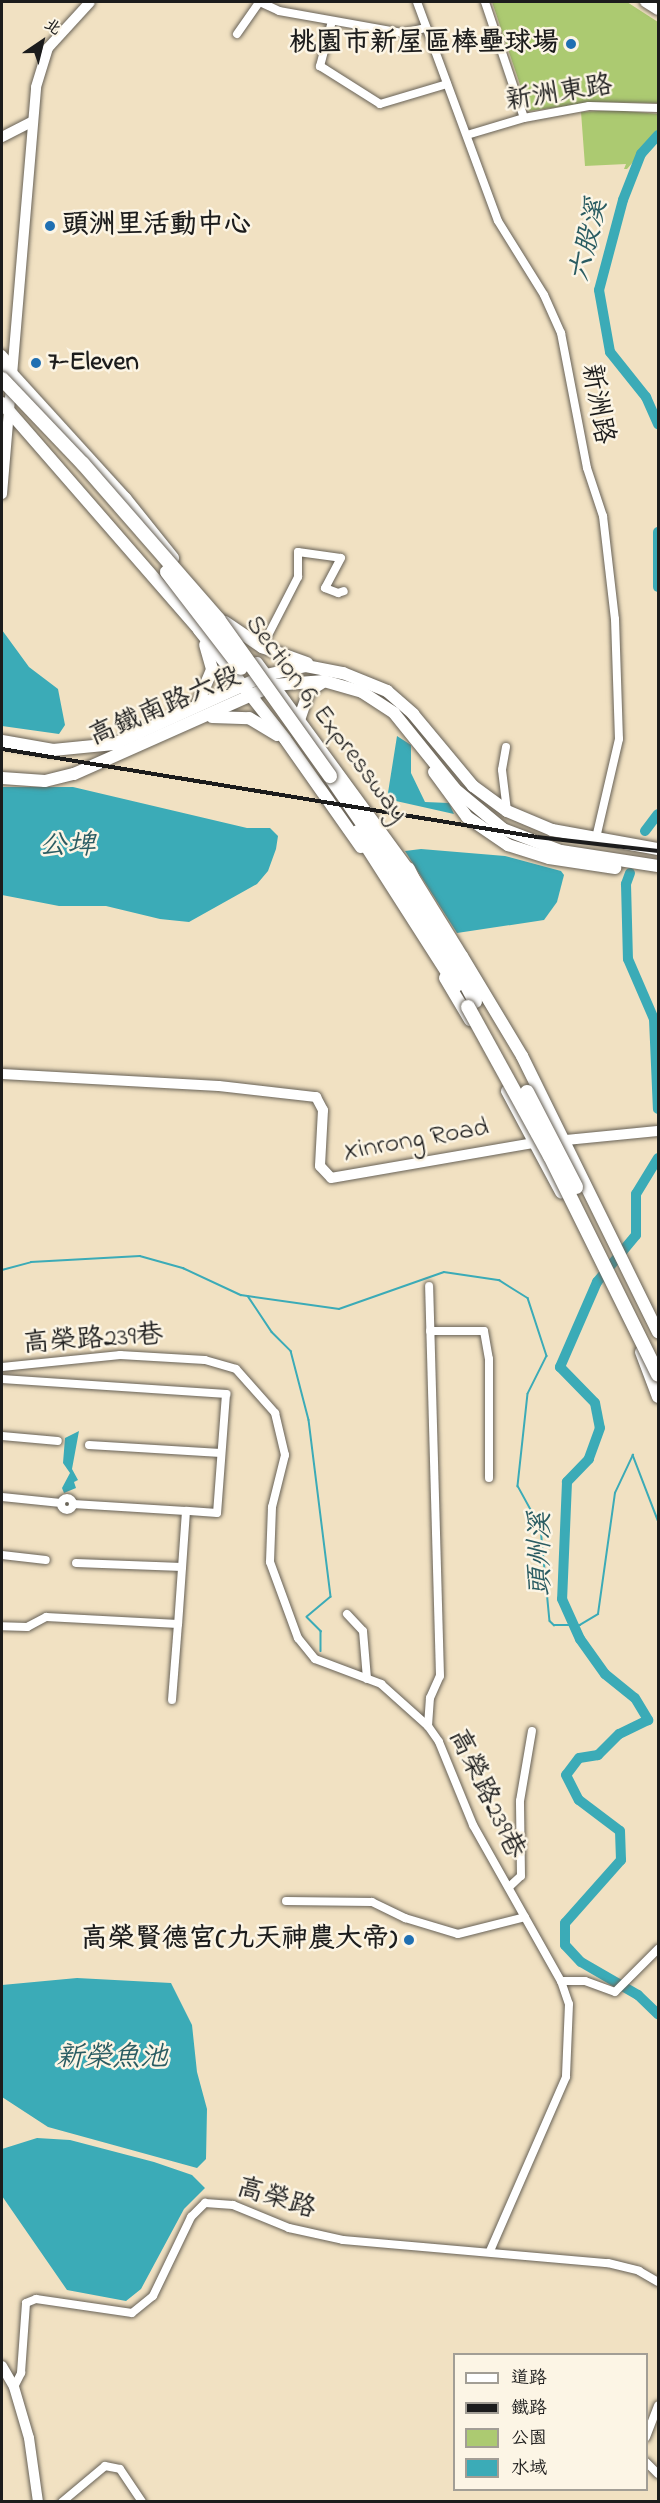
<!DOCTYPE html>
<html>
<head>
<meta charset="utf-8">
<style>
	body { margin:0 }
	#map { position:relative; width:660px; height:2503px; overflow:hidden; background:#f1e1c2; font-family:"Indie Flower","LXGW WenKai TC",sans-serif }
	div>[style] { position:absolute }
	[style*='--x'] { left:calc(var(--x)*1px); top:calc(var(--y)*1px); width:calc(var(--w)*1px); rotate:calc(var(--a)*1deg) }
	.green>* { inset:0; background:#acca71 }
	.water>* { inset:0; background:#3babb7 }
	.stream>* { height:1.5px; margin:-0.75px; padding:0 0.75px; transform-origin:0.75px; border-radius:0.75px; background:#3babb7 }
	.river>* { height:10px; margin:-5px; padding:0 5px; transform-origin:5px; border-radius:5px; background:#3babb7 }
	.roads { filter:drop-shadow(0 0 2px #676156) drop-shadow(0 0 2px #676156) }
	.street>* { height:8px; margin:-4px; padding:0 4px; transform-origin:4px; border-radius:4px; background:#fff }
	.street>.ring { margin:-4px; padding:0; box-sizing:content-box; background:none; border:8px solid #fff; border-radius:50% }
	.secondary>* { height:10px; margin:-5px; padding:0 5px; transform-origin:5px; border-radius:5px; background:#fff }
	.primary>* { height:12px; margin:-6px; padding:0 6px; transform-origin:6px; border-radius:6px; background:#fff }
	.highway>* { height:14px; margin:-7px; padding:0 7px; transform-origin:7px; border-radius:7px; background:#fff }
	.rail>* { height:4px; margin-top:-2px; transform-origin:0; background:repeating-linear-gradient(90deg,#fcf5e5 0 4.5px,#1c1c1c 0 9px); box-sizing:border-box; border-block:2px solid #1c1c1c }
	.bridges { filter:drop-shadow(0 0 2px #676156) drop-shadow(0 0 2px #676156) }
	.highway-bridge>* { height:14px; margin:-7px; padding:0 7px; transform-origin:7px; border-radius:7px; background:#fff }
	.dots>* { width:16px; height:16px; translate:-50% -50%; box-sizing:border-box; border:3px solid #fcf5e5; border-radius:50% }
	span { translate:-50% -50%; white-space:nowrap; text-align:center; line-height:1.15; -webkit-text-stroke:5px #fcf5e5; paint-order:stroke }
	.poi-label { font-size:27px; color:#1c1c1c; font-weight:700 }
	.right { translate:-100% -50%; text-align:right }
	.left { translate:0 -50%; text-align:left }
	.street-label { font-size:27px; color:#1c1c1c }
	.water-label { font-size:28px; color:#2a5c62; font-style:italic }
	.frame { position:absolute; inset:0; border:3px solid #1c1c1c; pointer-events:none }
	.legend { position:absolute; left:453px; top:2353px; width:195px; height:138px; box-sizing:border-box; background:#fcf5e5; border:2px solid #a29e95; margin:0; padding:8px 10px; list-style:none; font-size:18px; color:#1c1c1c }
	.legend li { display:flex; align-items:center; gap:12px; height:30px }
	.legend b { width:30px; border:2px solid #a29e95 }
	.north { position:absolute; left:12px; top:12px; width:60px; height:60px; -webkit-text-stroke:4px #fcf5e5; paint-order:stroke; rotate:35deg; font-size:16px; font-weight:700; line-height:24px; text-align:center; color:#1c1c1c }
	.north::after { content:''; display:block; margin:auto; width:21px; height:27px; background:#1c1c1c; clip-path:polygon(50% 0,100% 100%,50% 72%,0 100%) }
</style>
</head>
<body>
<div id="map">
	<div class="green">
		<div style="clip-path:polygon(492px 2px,627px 2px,658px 22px,658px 103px,596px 102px,529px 111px)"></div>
		<div style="clip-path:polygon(616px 110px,658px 114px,658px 133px,627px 169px,624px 169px,626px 164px,585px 166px,581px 112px)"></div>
	</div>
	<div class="water">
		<div style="clip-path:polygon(2px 630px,29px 667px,58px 689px,65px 725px,59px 734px,2px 726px)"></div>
		<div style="clip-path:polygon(397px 736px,411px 745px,411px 773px,425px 802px,449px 803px,454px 814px,387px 799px)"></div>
		<div style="clip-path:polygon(2px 787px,73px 787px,247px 828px,270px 828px,278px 836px,276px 849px,268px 871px,257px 884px,189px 922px,160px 919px,106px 906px,59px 906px,2px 895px)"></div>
		<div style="clip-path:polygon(421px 849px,505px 856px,561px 871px,564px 875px,557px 902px,544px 920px,457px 933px,405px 851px)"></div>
		<div style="clip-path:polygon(79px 1431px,72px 1469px,78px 1480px,74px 1482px,76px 1488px,64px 1493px,62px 1488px,70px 1473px,63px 1463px,65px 1438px)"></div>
		<div style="clip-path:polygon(77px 1978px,171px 1983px,192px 2025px,197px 2072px,207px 2109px,206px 2159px,197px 2168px,48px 2127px,2px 2097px,2px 1985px)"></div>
		<div style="clip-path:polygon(37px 2138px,70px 2140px,154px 2162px,192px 2175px,205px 2188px,184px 2209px,141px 2289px,126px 2301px,67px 2290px,2px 2196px,2px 2149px)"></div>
	</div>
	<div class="stream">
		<div style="--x:2;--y:1270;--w:30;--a:-15"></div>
		<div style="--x:31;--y:1262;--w:109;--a:-3.2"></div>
		<div style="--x:140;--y:1256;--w:45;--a:15.6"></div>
		<div style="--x:183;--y:1268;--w:64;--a:25"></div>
		<div style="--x:241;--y:1295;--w:99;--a:8.1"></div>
		<div style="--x:339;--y:1309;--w:111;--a:-19.4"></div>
		<div style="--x:444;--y:1272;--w:56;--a:8.3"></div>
		<div style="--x:499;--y:1280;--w:34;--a:32"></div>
		<div style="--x:528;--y:1298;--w:61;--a:71.9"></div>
		<div style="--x:547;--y:1356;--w:42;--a:116.6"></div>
		<div style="--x:528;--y:1394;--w:93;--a:96.2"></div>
		<div style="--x:518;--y:1486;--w:48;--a:61.3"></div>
		<div style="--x:541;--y:1528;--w:93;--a:84.5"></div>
		<div style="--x:550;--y:1621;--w:6;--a:45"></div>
		<div style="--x:554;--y:1625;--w:26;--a:0"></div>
		<div style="--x:580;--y:1625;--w:21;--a:-31"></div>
		<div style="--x:598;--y:1614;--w:122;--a:-82"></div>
		<div style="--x:615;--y:1493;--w:42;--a:-64.7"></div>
		<div style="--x:633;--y:1455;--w:70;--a:69"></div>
		<div style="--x:248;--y:1296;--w:43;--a:56.3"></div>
		<div style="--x:272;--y:1332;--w:27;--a:45"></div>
		<div style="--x:291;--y:1351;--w:71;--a:75.4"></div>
		<div style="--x:309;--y:1420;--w:178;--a:82.9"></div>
		<div style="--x:331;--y:1597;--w:31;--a:140"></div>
		<div style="--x:307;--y:1617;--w:20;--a:45"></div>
		<div style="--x:321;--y:1631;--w:20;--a:90"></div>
	</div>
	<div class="river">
		<div style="--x:658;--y:135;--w:25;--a:132"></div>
		<div style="--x:641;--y:154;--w:49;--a:111.4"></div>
		<div style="--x:623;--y:200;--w:93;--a:104.9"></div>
		<div style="--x:599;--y:290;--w:63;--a:79.9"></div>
		<div style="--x:610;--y:352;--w:58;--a:51.3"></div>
		<div style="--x:646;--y:397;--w:30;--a:66"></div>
		<div style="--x:658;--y:532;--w:55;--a:90"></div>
		<div style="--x:645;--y:831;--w:21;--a:-53"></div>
		<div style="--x:630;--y:873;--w:12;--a:110"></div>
		<div style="--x:626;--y:884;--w:75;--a:88.5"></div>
		<div style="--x:628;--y:959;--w:65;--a:66.6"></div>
		<div style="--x:654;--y:1019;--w:90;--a:87.5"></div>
		<div style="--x:658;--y:1158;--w:42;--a:121.4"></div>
		<div style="--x:636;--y:1194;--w:41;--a:90"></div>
		<div style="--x:636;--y:1235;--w:61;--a:129.7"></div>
		<div style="--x:597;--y:1282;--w:93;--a:113.5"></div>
		<div style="--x:560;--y:1367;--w:50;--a:45.8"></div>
		<div style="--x:595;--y:1403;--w:25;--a:79"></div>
		<div style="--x:600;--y:1428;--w:33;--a:110"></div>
		<div style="--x:589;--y:1459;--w:32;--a:134"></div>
		<div style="--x:567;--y:1482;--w:117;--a:92.4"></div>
		<div style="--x:562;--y:1599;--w:44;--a:65.8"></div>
		<div style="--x:580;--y:1639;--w:43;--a:54.5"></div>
		<div style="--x:605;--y:1674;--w:38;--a:39"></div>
		<div style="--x:635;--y:1698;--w:26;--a:59"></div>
		<div style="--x:648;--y:1720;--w:32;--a:154"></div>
		<div style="--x:619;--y:1734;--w:30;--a:135"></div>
		<div style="--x:598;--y:1755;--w:19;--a:171"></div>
		<div style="--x:579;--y:1758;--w:21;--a:127"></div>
		<div style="--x:566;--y:1775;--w:28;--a:63"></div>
		<div style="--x:579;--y:1800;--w:51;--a:37.1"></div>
		<div style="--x:620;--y:1831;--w:29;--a:88"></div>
		<div style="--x:621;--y:1860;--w:84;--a:131.6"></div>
		<div style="--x:565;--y:1923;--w:22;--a:90"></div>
		<div style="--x:565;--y:1945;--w:23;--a:47"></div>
		<div style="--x:581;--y:1962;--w:66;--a:30.1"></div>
		<div style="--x:638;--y:1995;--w:28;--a:44"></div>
	</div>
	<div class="roads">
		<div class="street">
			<div style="--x:260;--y:2;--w:21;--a:25"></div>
			<div style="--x:279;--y:11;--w:125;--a:10.1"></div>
			<div style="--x:402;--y:33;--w:25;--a:-12"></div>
			<div style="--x:417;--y:2;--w:233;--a:69.7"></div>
			<div style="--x:498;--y:221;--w:87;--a:58.1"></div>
			<div style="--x:544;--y:295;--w:42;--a:65.9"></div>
			<div style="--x:561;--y:333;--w:137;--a:79.1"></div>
			<div style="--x:587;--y:468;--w:51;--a:71.6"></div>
			<div style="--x:603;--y:516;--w:104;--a:83.4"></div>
			<div style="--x:615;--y:619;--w:120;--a:88.1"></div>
			<div style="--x:619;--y:739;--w:102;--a:103.1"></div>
			<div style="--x:485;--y:2;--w:122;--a:71.4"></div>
			<div style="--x:332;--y:21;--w:47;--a:104.9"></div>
			<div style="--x:320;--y:66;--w:71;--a:32.3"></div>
			<div style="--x:380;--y:104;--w:70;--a:-16.6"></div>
			<div style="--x:237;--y:34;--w:39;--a:-55"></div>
			<div style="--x:467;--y:135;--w:59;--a:-16.6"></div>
			<div style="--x:524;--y:118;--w:66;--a:-10.5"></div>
			<div style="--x:589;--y:106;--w:69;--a:1.7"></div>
			<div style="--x:2;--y:354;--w:13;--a:48"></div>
			<div style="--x:262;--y:647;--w:79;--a:-62.8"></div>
			<div style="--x:298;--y:577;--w:25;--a:-90"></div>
			<div style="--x:298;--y:552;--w:43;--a:7.9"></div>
			<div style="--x:341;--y:558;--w:34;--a:118"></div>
			<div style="--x:325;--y:588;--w:14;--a:21"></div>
			<div style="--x:338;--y:593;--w:6;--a:-18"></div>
			<div style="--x:506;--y:747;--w:23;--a:100"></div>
			<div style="--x:502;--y:770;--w:41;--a:83"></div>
			<div style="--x:430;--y:1331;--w:54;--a:0"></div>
			<div style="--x:484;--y:1331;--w:28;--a:80"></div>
			<div style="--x:489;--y:1359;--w:119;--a:90"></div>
			<div style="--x:2;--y:1367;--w:119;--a:-5.8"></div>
			<div style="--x:120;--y:1355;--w:85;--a:3.4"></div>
			<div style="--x:205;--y:1360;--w:32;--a:16"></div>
			<div style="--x:236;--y:1369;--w:59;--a:48.4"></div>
			<div style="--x:275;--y:1413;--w:43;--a:76.6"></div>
			<div style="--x:285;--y:1455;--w:54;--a:104"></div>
			<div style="--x:272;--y:1507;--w:55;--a:92.1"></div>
			<div style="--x:270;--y:1562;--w:81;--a:69.8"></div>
			<div style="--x:298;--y:1638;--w:27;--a:51"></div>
			<div style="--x:315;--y:1659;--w:71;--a:20.7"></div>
			<div style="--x:381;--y:1684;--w:63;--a:41.8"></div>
			<div style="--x:428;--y:1726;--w:19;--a:55"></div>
			<div style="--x:439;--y:1742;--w:90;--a:67.7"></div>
			<div style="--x:473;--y:1825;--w:179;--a:60.6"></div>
			<div style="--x:561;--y:1981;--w:24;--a:71"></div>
			<div style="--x:569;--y:2004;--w:73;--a:92.4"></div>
			<div style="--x:566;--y:2077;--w:190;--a:113.6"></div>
			<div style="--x:2;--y:1379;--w:225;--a:3.8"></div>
			<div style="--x:226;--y:1394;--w:119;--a:94.3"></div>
			<div style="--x:217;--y:1513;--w:31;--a:-176"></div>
			<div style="--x:186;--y:1511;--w:113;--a:94"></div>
			<div style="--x:178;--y:1624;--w:132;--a:-177"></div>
			<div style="--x:46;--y:1617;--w:21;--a:152"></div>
			<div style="--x:27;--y:1627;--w:25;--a:-178"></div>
			<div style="--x:2;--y:1436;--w:56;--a:5.1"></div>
			<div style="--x:89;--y:1445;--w:132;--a:3.5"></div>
			<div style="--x:2;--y:1497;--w:59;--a:5.8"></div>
			<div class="ring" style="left:61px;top:1498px;width:4px;height:4px"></div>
			<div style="--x:73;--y:1504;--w:113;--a:3.5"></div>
			<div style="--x:2;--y:1555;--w:44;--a:6.5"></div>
			<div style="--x:76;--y:1563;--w:106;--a:2.2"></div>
			<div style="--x:347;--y:1614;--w:23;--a:47"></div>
			<div style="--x:363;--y:1631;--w:48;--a:85.2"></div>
			<div style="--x:172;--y:1700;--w:76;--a:-85.5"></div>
			<div style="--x:428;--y:1726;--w:28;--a:-86"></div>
			<div style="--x:430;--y:1698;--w:24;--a:-66"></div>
			<div style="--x:440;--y:1676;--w:390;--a:-91.6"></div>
			<div style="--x:509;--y:1887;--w:16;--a:-43"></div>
			<div style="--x:521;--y:1876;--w:75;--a:-90.8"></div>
			<div style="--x:520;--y:1801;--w:71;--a:-80.3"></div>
			<div style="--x:286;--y:1901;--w:86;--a:0.7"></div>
			<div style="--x:372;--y:1902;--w:37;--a:26"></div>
			<div style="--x:405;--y:1918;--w:55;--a:16.8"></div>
			<div style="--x:458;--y:1934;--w:69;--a:-14.2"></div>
			<div style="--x:561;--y:1981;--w:24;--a:0"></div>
			<div style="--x:585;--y:1981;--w:32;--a:20"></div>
			<div style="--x:615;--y:1992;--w:61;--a:-45"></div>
			<div style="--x:14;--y:2387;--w:16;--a:-63"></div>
			<div style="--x:21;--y:2373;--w:70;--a:-85.9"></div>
			<div style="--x:26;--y:2303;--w:11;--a:-22"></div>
			<div style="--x:36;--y:2299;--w:97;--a:8.3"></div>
			<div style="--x:132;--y:2313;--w:27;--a:-39"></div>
			<div style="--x:153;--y:2296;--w:88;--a:-64.3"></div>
			<div style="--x:191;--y:2217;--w:20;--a:-45"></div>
			<div style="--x:205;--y:2203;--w:28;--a:4"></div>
			<div style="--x:233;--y:2205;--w:61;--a:22.3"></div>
			<div style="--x:289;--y:2228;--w:55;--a:12.5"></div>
			<div style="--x:343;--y:2240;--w:266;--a:5"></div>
			<div style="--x:608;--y:2263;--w:32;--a:14"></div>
			<div style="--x:639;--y:2271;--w:22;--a:30"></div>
			<div style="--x:646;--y:2437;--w:34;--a:-69"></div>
			<div style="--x:646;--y:2462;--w:17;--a:45"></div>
			<div style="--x:62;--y:2502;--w:56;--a:-39.9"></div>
			<div style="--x:105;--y:2466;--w:15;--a:11"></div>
			<div style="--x:120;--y:2469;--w:40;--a:56"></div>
		</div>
		<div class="secondary">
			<div style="--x:645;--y:2;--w:15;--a:32"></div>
			<div style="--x:2;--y:137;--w:34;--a:-27"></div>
			<div style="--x:2;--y:494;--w:408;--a:-85.2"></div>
			<div style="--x:36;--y:87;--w:41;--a:-72.9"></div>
			<div style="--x:48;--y:48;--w:62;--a:-47.6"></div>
			<div style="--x:2;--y:1074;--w:217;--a:3.2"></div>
			<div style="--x:219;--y:1086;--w:98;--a:6.5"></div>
			<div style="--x:316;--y:1097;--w:15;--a:62"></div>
			<div style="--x:323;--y:1110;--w:56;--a:93.1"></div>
			<div style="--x:320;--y:1166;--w:16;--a:47"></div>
			<div style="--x:331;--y:1178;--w:212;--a:-9.8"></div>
			<div style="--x:556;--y:1141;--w:102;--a:-5.6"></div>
			<div style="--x:2;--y:2366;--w:24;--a:60"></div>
			<div style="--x:14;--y:2387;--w:53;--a:73.6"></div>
			<div style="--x:29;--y:2438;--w:65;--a:82"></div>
		</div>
		<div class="primary">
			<div style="--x:2;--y:363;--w:183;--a:47.7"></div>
			<div style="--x:125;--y:498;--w:77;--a:51.3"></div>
			<div style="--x:2;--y:403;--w:301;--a:49"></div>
			<div style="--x:199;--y:630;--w:139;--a:51.7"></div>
			<div style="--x:285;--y:739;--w:132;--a:54.9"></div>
			<div style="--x:225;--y:622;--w:45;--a:34"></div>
			<div style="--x:262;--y:647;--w:48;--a:19.6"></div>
			<div style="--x:257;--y:663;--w:255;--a:53.8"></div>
			<div style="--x:408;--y:869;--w:102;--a:58.2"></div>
			<div style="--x:462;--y:956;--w:117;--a:59"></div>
			<div style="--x:522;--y:1056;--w:308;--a:63.8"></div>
			<div style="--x:197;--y:705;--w:39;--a:-67"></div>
			<div style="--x:212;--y:669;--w:25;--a:-106"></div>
			<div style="--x:212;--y:717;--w:37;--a:2"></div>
			<div style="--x:249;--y:718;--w:33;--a:31"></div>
			<div style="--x:299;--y:720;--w:31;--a:-71"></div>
			<div style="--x:309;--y:691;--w:17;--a:-33"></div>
			<div style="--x:2;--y:741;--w:52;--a:10"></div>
			<div style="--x:53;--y:750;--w:61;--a:-5.6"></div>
			<div style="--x:114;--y:744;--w:167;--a:-24.4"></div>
			<div style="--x:266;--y:675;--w:41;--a:-12.7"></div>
			<div style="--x:306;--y:666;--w:38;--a:11"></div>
			<div style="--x:343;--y:673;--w:48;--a:22.2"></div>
			<div style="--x:387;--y:691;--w:35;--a:41"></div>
			<div style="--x:413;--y:714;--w:94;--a:50.2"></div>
			<div style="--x:473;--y:786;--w:42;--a:36.3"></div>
			<div style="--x:507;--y:811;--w:49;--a:22.9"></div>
			<div style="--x:552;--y:830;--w:108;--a:10.2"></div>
			<div style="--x:434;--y:772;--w:56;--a:53.7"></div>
			<div style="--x:467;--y:817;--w:50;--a:34.3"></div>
			<div style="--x:508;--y:845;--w:43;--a:17.6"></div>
			<div style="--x:549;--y:858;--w:67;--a:8.6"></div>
			<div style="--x:2;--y:778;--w:43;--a:4"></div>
			<div style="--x:45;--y:781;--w:30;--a:-14"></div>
			<div style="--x:74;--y:774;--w:219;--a:-24"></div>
			<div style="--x:274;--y:685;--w:50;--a:-4.6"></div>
			<div style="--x:324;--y:681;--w:40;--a:16"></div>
			<div style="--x:362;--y:692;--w:38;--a:33"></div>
			<div style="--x:394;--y:713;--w:97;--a:51.2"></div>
			<div style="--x:455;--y:789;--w:62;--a:39.8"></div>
			<div style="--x:503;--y:829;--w:62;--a:20.8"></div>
			<div style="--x:561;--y:851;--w:98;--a:8.8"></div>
			<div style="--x:445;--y:978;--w:49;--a:59.2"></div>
			<div style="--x:507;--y:1091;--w:115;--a:61.9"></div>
			<div style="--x:641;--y:1352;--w:48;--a:69.3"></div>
		</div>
		<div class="highway">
			<div style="--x:330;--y:776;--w:194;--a:55.5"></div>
			<div style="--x:440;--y:936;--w:74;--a:61.7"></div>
			<div style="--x:358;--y:832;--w:182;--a:57.4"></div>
			<div style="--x:408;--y:869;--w:30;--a:64"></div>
		</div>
	</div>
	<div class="rail">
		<div style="--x:2;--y:749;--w:542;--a:9.34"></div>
		<div style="--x:537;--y:837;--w:122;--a:6.6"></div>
	</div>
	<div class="bridges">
		<div class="highway-bridge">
			<div style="--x:2;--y:379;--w:117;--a:46.4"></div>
			<div style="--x:83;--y:464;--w:206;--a:48.9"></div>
			<div style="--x:218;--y:619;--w:193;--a:54.5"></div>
			<div style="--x:167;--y:572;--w:121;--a:52.4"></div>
			<div style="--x:468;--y:1007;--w:170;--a:61.2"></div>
			<div style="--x:550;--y:1156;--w:244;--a:63.7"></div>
			<div style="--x:527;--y:1092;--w:107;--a:62.7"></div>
		</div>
	</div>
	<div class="dots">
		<div style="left:571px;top:44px;background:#1f6fb2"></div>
		<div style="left:50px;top:226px;background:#1f6fb2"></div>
		<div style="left:36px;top:363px;background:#1f6fb2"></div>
		<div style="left:409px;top:1940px;background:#1f6fb2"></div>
	</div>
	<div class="poi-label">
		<span class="right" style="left:559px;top:44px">桃園市新屋區棒壘球場</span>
		<span class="left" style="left:62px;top:226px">頭洲里活動中心</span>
		<span class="left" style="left:48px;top:363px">7-Eleven</span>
		<span class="right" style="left:397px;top:1940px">高榮賢德宮(九天神農大帝)</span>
	</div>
	<div class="street-label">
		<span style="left:559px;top:94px;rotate:-9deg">新洲東路</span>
		<span style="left:597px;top:404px;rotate:80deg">新洲路</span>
		<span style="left:165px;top:707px;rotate:-23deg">高鐵南路六段</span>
		<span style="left:326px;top:719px;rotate:53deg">Section 6, Expressway</span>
		<span style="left:416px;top:1140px;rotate:-10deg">Xinrong Road</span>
		<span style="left:93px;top:1340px;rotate:-4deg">高榮路239巷</span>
		<span style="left:486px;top:1794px;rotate:64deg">高榮路239巷</span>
		<span style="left:276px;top:2199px;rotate:17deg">高榮路</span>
	</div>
	<div class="water-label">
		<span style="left:590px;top:241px;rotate:-77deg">六股溪</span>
		<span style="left:67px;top:847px">公埤</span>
		<span style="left:542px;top:1554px;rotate:-90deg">頭州溪</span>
		<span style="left:112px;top:2059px">新榮魚池</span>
	</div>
	<div class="frame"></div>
	<ul class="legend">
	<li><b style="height:8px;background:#fff"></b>道路</li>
	<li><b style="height:8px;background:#1c1c1c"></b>鐵路</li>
	<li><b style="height:16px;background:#acca71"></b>公園</li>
	<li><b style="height:16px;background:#3babb7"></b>水域</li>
	</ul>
	<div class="north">北</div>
</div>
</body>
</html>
